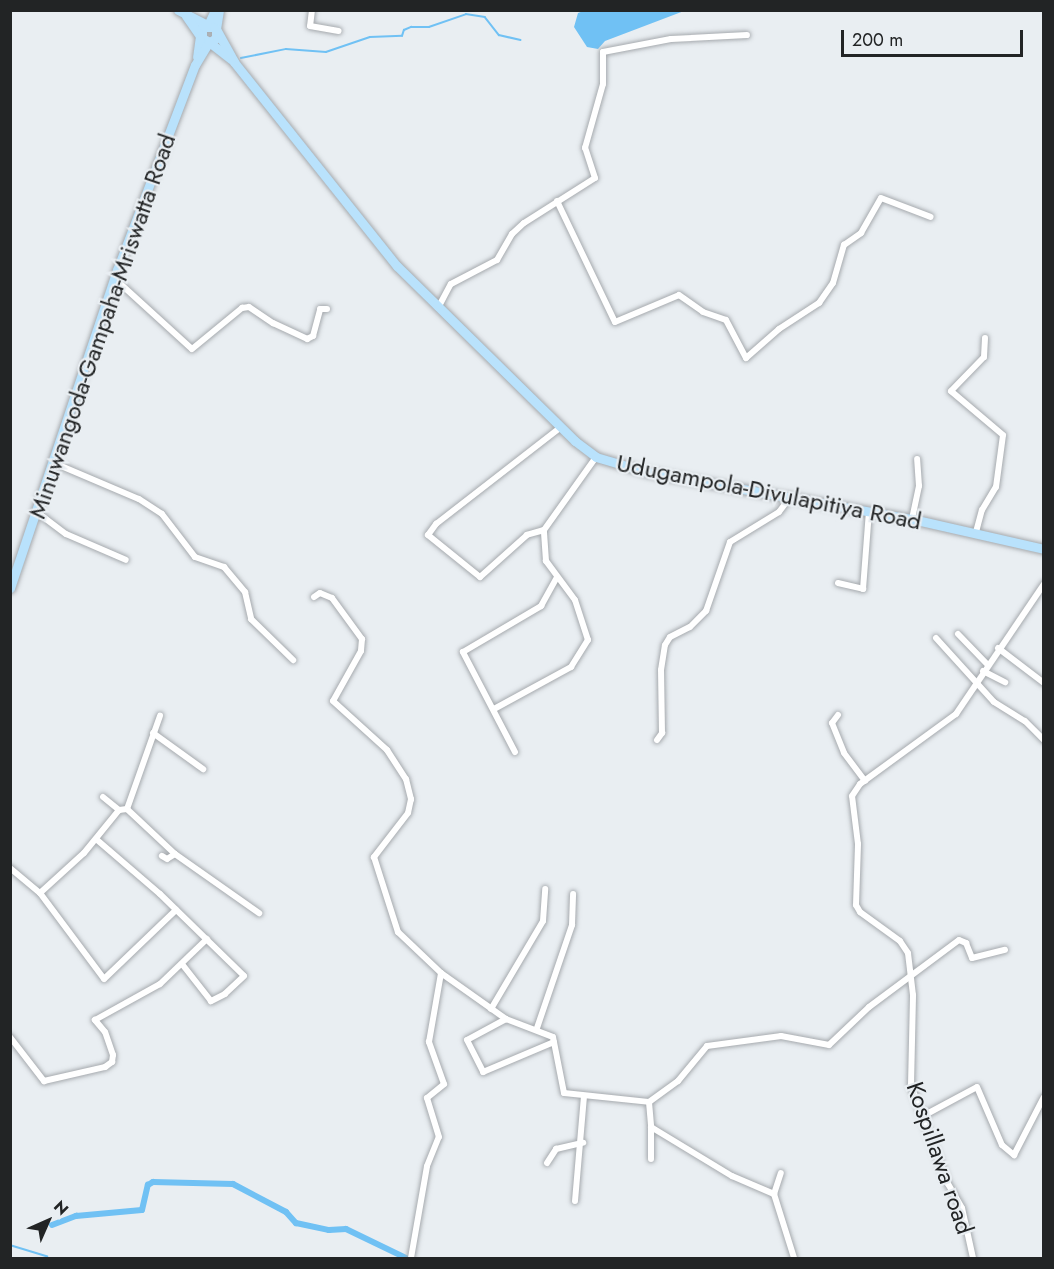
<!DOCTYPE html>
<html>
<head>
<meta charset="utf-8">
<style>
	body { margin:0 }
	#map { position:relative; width:1054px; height:1269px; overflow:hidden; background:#e9eef2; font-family:Jost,sans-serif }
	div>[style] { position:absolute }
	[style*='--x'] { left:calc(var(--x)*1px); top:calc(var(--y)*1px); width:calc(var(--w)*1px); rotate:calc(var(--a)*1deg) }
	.water>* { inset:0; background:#70c1f4 }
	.stream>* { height:1.5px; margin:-0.75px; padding:0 0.75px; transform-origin:0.75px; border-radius:0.75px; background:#70c1f4 }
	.canal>* { height:6px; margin:-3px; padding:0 3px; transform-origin:3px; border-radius:3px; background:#70c1f4 }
	.roads { filter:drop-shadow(0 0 2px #a6aaae) drop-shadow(0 0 2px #a6aaae) }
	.street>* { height:6px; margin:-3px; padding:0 3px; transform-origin:3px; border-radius:3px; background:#fff }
	.primary>* { height:9px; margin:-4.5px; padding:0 4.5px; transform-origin:4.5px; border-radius:4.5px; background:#b9e2fc }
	span { translate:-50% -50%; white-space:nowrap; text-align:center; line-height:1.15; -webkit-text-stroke:4.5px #e9eef2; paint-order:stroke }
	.street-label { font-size:24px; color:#222425 }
	.frame { position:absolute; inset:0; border:12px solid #222425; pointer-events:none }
	.north { position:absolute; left:18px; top:1191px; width:60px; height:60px; -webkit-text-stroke:4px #e9eef2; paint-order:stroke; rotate:45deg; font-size:16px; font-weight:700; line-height:24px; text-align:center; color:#222425 }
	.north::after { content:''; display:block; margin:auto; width:21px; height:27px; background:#222425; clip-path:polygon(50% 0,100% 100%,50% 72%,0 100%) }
	.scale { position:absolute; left:841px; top:30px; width:182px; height:27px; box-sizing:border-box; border:3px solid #222425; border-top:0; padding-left:8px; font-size:18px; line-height:21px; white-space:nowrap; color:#222425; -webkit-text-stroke:4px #e9eef2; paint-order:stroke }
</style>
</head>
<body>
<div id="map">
	<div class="water">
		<div style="clip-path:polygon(586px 10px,684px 10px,684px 11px,605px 41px,598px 49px,587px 47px,574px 27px,578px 13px)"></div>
	</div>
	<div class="stream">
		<div style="--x:241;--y:58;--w:46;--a:-11.3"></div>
		<div style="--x:286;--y:49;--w:40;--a:4.3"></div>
		<div style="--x:326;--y:52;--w:46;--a:-18.8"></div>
		<div style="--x:370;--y:37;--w:32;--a:-2"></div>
		<div style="--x:402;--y:36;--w:6;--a:-72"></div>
		<div style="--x:404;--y:30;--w:8;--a:-23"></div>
		<div style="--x:411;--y:27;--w:18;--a:0"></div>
		<div style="--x:429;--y:27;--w:39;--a:-19"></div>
		<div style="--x:466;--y:14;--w:19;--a:9"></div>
		<div style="--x:485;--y:17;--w:23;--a:52"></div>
		<div style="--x:499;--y:35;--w:22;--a:13"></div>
		<div style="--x:10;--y:1245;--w:39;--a:17"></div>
	</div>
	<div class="canal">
		<div style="--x:52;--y:1225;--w:26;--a:-21"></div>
		<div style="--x:76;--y:1216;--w:66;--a:-5.2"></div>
		<div style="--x:142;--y:1210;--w:26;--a:-77"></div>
		<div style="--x:148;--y:1185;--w:6;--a:-31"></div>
		<div style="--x:153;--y:1182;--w:80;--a:1.4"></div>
		<div style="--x:233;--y:1184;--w:60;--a:27.8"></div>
		<div style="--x:286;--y:1212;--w:15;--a:48"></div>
		<div style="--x:296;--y:1223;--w:34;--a:12"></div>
		<div style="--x:329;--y:1230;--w:17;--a:-3"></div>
		<div style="--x:346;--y:1229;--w:67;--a:25.8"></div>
	</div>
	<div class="roads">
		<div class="street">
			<div style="--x:312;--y:10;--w:16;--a:97"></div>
			<div style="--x:310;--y:26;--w:29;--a:10"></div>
			<div style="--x:557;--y:201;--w:134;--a:64.4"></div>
			<div style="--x:615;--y:322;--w:69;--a:-22.9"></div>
			<div style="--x:679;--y:295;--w:29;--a:35"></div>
			<div style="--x:703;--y:312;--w:24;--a:19"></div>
			<div style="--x:726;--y:320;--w:43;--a:62.2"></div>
			<div style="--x:746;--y:358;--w:44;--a:-41.3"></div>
			<div style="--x:779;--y:329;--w:48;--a:-33"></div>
			<div style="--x:819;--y:303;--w:24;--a:-55"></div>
			<div style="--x:833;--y:283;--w:40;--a:-74"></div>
			<div style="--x:844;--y:245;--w:21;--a:-35"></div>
			<div style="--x:861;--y:233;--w:40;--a:-60.3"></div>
			<div style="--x:881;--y:198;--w:53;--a:20.8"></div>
			<div style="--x:114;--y:278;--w:105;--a:42.3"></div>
			<div style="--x:192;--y:349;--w:65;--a:-39.4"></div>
			<div style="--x:242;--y:308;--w:7;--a:-8"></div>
			<div style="--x:249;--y:307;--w:29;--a:34"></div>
			<div style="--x:273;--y:323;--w:38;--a:25"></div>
			<div style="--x:307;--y:339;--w:7;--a:-27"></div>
			<div style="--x:313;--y:336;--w:28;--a:-75"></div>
			<div style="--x:320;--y:309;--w:7;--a:0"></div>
			<div style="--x:438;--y:308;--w:27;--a:-62"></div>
			<div style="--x:451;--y:284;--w:52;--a:-27.6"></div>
			<div style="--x:497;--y:260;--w:30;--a:-60"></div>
			<div style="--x:512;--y:234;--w:16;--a:-43"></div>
			<div style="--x:524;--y:223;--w:84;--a:-32.4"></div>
			<div style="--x:595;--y:178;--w:32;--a:-108"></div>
			<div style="--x:585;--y:148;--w:66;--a:-74.3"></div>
			<div style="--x:603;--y:84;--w:32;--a:-90"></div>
			<div style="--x:603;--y:52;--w:69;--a:-10.8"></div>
			<div style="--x:671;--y:39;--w:76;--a:-3"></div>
			<div style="--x:54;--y:463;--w:92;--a:23"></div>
			<div style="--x:139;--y:499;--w:27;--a:33"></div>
			<div style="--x:162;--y:514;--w:54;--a:52.5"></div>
			<div style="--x:195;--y:557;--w:31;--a:19"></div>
			<div style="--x:224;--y:567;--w:33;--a:50"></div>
			<div style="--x:245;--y:592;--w:28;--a:77"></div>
			<div style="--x:251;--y:619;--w:59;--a:44.3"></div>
			<div style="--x:38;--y:513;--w:35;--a:37"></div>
			<div style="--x:66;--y:534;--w:65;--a:23.4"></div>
			<div style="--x:912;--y:519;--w:34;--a:-78"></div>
			<div style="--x:919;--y:486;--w:27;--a:-94"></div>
			<div style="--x:544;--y:530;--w:18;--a:164"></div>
			<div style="--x:527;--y:535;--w:63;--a:138.2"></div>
			<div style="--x:480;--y:577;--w:67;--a:-141.1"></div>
			<div style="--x:428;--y:535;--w:14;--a:-54"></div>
			<div style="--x:436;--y:524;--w:158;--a:-37.8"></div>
			<div style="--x:976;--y:532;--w:23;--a:-75"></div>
			<div style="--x:982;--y:510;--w:27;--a:-59"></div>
			<div style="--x:996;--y:487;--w:52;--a:-82.3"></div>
			<div style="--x:1003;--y:435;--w:68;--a:-139.8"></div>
			<div style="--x:951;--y:391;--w:47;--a:-45.9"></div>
			<div style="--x:984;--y:357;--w:19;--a:-87"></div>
			<div style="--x:838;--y:583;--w:26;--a:13"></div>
			<div style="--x:863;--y:589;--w:78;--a:-85.6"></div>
			<div style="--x:314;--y:597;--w:7;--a:-34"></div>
			<div style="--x:320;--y:593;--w:13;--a:23"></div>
			<div style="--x:332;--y:598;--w:51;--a:53.8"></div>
			<div style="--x:362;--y:639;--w:12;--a:95"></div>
			<div style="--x:361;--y:651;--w:57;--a:119.2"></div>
			<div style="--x:333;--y:701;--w:73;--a:42.2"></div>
			<div style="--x:387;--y:750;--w:35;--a:57"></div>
			<div style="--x:406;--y:779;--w:21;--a:76"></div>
			<div style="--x:411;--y:799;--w:14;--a:102"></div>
			<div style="--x:408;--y:813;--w:56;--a:127.7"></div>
			<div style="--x:374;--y:857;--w:79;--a:72.3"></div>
			<div style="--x:398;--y:932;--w:59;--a:43.6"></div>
			<div style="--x:441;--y:973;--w:80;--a:35.3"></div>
			<div style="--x:506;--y:1019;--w:50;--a:21"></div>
			<div style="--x:553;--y:1037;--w:57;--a:78.9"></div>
			<div style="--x:564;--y:1093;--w:85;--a:6"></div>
			<div style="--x:649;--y:1102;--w:25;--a:85"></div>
			<div style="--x:651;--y:1127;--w:95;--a:31.2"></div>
			<div style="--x:732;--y:1176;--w:46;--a:23.2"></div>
			<div style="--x:774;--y:1194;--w:67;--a:72.6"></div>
			<div style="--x:958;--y:634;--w:42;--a:46"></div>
			<div style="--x:936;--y:638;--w:86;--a:47.8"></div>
			<div style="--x:994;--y:702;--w:36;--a:32"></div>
			<div style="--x:1025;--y:721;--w:27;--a:45"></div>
			<div style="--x:998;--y:648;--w:58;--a:37.3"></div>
			<div style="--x:983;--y:671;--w:25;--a:27"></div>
			<div style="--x:494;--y:709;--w:88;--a:-28.6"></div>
			<div style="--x:571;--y:667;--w:32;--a:-58"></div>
			<div style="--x:588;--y:640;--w:42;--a:-108"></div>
			<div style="--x:575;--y:600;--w:49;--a:-126.6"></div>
			<div style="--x:546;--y:561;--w:31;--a:-94"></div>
			<div style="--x:544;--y:530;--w:90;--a:-54.5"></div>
			<div style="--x:838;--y:715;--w:10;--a:127"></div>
			<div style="--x:832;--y:723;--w:32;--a:68"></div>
			<div style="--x:844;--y:753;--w:35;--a:53"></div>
			<div style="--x:153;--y:733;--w:62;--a:35.8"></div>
			<div style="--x:657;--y:740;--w:9;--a:-54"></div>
			<div style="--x:662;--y:733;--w:63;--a:-90.9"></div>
			<div style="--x:661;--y:670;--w:25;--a:-81"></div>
			<div style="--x:665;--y:645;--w:9;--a:-58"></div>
			<div style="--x:670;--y:637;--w:22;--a:-27"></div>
			<div style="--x:690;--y:627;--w:23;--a:-45"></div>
			<div style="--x:706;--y:611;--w:73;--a:-70.8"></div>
			<div style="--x:730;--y:542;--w:57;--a:-31.5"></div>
			<div style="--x:779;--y:512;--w:20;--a:-53"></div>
			<div style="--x:515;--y:752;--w:113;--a:-117.5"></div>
			<div style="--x:463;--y:652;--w:91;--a:-30.5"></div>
			<div style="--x:541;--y:606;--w:33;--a:-61"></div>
			<div style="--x:103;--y:797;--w:21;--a:39"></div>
			<div style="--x:119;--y:810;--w:8;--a:-7"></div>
			<div style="--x:127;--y:809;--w:99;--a:-70.5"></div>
			<div style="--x:127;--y:809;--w:66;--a:43.2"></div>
			<div style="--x:175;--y:854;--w:9;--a:148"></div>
			<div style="--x:167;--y:859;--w:6;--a:-149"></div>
			<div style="--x:96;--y:839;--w:84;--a:40.7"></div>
			<div style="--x:160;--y:894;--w:117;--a:44.3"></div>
			<div style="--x:244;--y:976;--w:26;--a:137"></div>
			<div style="--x:225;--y:994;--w:16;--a:153"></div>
			<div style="--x:211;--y:1001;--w:47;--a:-128.1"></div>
			<div style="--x:175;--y:854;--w:103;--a:35.1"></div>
			<div style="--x:10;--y:868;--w:39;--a:40"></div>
			<div style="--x:40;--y:893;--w:107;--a:53.3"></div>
			<div style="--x:104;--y:979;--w:100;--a:-43.8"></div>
			<div style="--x:40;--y:893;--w:59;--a:-42.3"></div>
			<div style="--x:84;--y:853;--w:55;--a:-50.9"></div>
			<div style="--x:491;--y:1009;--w:102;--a:-59.4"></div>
			<div style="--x:543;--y:921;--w:32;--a:-86"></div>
			<div style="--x:506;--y:1019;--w:44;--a:151.7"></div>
			<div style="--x:467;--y:1040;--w:36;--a:63"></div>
			<div style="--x:483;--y:1072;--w:77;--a:-22.9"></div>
			<div style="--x:537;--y:1028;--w:109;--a:-71.2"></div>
			<div style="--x:572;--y:925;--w:31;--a:-88"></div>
			<div style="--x:10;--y:1037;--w:56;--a:52.3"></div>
			<div style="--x:44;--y:1081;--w:63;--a:-12.9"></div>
			<div style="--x:105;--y:1067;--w:9;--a:-36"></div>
			<div style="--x:112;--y:1062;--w:7;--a:-82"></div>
			<div style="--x:113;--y:1055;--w:24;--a:-109"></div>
			<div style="--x:105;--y:1032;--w:16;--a:-130"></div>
			<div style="--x:95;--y:1020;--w:74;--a:-29"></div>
			<div style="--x:160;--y:984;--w:65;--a:-43.8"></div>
			<div style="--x:649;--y:1102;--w:36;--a:-36"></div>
			<div style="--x:678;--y:1081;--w:45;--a:-50.4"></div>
			<div style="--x:707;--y:1046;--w:75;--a:-7.7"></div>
			<div style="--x:781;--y:1036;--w:49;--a:10.6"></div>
			<div style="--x:829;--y:1045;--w:55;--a:-43.5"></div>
			<div style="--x:869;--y:1007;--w:112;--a:-36.7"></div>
			<div style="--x:959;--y:940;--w:8;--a:23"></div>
			<div style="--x:966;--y:943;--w:16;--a:68"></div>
			<div style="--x:972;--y:958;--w:34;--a:-14"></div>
			<div style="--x:923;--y:1116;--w:61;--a:-28.2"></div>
			<div style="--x:977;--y:1087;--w:63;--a:66.7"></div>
			<div style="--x:1002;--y:1145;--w:16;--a:40"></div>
			<div style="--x:1014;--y:1155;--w:65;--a:-62.7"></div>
			<div style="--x:651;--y:1127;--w:32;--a:90"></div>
			<div style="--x:547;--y:1163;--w:17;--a:-57"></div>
			<div style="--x:556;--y:1149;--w:28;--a:-13"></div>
			<div style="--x:774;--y:1194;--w:22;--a:-72"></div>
			<div style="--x:575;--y:1201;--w:105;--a:-85.1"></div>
			<div style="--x:411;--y:1258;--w:93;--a:-80.1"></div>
			<div style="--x:427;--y:1166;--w:31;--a:-68"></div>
			<div style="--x:439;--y:1137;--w:41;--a:-107.1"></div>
			<div style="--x:427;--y:1098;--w:22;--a:-39"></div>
			<div style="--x:444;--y:1084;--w:45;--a:-109.7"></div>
			<div style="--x:429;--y:1042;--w:70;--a:-80.1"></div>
			<div style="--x:973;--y:1258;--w:51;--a:-102.4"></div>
			<div style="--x:962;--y:1208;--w:28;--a:-120"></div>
			<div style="--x:948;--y:1184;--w:106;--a:-110.5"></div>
			<div style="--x:911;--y:1085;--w:90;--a:-88.7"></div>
			<div style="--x:913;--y:995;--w:42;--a:-96.8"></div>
			<div style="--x:908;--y:953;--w:14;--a:-124"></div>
			<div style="--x:900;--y:941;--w:49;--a:-144.1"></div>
			<div style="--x:860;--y:912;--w:8;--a:-120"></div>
			<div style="--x:856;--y:905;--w:61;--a:-88.1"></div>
			<div style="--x:858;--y:844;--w:48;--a:-97.1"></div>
			<div style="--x:852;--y:796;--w:14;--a:-56"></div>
			<div style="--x:860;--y:784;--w:119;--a:-36.1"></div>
			<div style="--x:956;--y:714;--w:157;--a:-55.9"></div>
		</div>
		<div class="primary">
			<div style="--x:178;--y:10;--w:34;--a:27"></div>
			<div style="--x:208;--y:25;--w:17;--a:-65"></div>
			<div style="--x:219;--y:10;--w:19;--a:99"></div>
			<div style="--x:216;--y:29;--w:7;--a:90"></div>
			<div style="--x:216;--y:36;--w:3;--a:108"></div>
			<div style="--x:215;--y:39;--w:7;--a:153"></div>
			<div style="--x:209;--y:42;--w:8;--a:-150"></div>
			<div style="--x:202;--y:38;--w:11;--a:-90"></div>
			<div style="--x:202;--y:27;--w:12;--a:0"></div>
			<div style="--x:214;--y:27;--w:3;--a:45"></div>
			<div style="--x:216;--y:29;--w:38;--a:61"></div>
			<div style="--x:234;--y:62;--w:261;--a:51.4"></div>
			<div style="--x:397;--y:266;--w:250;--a:44.5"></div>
			<div style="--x:575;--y:441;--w:26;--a:37"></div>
			<div style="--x:596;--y:457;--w:53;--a:16.4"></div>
			<div style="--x:647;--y:472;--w:269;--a:10.1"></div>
			<div style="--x:912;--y:519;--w:135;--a:12.8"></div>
			<div style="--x:186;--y:16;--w:24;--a:55"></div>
			<div style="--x:200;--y:36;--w:21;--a:98"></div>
			<div style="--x:10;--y:588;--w:336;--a:-71.4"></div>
			<div style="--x:117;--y:270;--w:219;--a:-69.2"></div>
			<div style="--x:195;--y:65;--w:27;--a:-59"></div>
			<div style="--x:209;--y:42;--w:28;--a:38"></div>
		</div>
	</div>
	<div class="street-label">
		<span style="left:102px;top:326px;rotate:-71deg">Minuwangoda-Gampaha-Mriswatta Road</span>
		<span style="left:769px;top:492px;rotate:11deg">Udugampola-Divulapitiya Road</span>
		<span style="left:940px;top:1158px;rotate:71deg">Kospillawa road</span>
	</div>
	<div class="frame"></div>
	<div class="north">N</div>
	<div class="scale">200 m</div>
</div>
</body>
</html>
